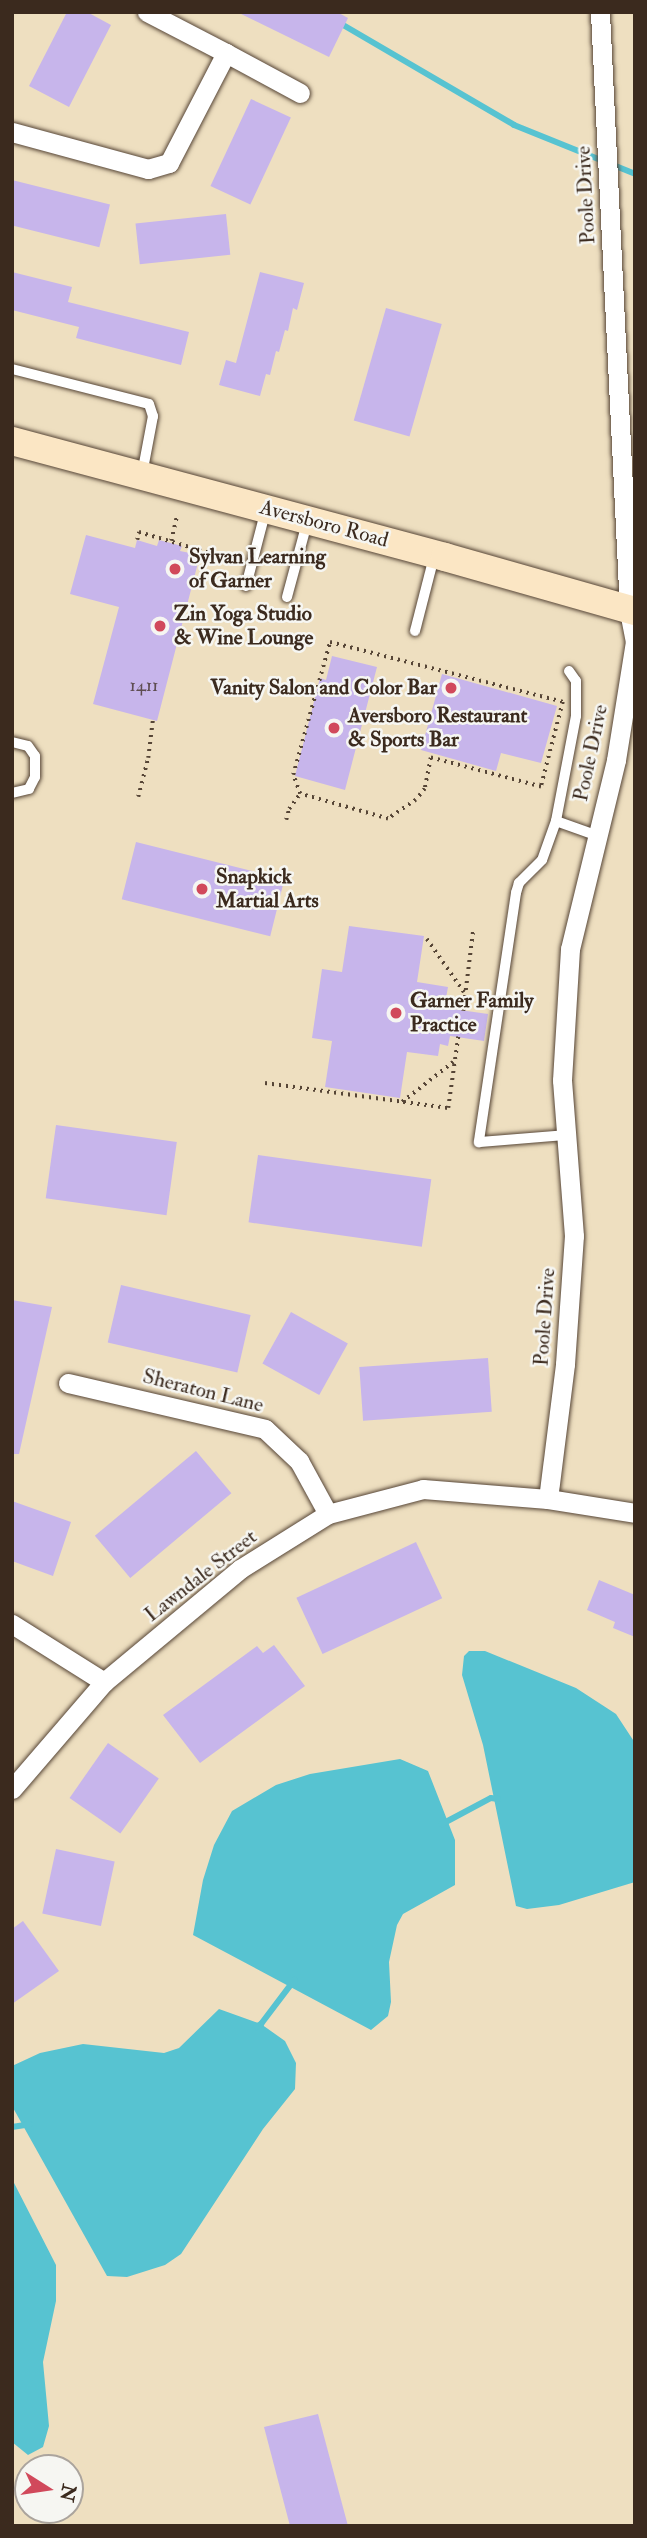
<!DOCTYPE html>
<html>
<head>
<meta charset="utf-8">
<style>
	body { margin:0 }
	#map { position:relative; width:647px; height:2538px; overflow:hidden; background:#eedfc0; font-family:"IM FELL Double Pica",serif }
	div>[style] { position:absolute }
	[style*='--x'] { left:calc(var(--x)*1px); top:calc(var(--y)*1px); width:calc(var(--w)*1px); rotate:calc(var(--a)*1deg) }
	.water>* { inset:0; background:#57c3d1 }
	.stream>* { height:6px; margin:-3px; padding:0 3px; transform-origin:3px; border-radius:3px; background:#57c3d1 }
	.building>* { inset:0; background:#c7b5eb; transform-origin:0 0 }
	.path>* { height:3.5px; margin-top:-1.75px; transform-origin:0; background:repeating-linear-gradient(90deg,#564536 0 2px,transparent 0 7px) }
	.roads { filter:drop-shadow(0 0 2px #564536) drop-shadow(0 0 2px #564536) }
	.lane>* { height:10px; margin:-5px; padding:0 5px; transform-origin:5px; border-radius:5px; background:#fff }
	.street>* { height:19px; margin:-9.5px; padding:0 9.5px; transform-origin:9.5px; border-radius:9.5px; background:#fff }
	.secondary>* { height:28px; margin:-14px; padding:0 14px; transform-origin:14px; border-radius:14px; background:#fbe6c4 }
	.dots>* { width:19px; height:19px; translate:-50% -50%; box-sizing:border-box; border:4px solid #f6f6f2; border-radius:50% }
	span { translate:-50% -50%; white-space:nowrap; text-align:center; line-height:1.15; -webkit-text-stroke:5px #f6f6f2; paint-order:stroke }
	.number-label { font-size:18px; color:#5e4d51 }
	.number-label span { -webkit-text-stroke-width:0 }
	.street-label { font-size:21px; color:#3b2a1e }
	.poi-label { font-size:21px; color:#3b2a1e; font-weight:700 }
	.left { translate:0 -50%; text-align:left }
	.right { translate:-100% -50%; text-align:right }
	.frame { position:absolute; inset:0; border:14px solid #3b2a1e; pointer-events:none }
	.north { position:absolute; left:14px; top:2454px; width:70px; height:70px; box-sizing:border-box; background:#f6f6f2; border:2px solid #aba49d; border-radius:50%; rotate:102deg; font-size:19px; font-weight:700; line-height:28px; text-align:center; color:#3b2a1e }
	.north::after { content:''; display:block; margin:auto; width:24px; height:32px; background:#d1495b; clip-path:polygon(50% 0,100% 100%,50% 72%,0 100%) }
</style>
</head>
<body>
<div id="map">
	<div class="water">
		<div style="clip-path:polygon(469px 1651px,485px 1651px,576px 1688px,616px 1714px,635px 1743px,635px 1882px,559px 1905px,527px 1909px,516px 1906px,483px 1745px,462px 1675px,464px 1656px)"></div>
		<div style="clip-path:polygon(400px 1759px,428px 1771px,455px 1840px,455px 1885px,403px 1914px,397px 1925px,389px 1962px,391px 2002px,388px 2016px,371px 2030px,193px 1935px,203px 1880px,214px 1845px,232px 1811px,276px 1785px,310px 1774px)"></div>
		<div style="clip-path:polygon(219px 2009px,261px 2024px,285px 2041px,296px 2063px,295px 2089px,263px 2129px,181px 2254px,165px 2265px,127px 2277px,107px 2276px,12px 2106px,12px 2066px,40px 2053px,83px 2044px,164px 2053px,179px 2048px)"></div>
		<div style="clip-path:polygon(12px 2179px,56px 2265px,56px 2301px,43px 2362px,49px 2426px,43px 2447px,28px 2455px,12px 2442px)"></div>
	</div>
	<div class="stream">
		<div style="--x:338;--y:22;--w:204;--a:30.3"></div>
		<div style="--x:514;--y:125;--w:131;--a:22"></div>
		<div style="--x:442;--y:1824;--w:55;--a:-28"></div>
		<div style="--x:491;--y:1798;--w:7;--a:8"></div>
		<div style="--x:256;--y:2027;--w:6;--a:-31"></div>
		<div style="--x:261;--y:2024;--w:56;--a:-52.9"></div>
		<div style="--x:12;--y:2127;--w:18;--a:-9"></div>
	</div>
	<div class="building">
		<div style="clip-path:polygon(67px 12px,87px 12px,111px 25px,69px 107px,29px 86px)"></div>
		<div style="clip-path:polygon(237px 12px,337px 12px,348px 18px,329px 57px)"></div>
		<div style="left:251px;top:99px;width:44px;height:96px;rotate:25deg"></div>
		<div style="left:12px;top:180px;width:101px;height:44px;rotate:14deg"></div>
		<div style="left:226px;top:214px;width:41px;height:91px;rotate:84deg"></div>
		<div style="clip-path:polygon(12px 272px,72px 287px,68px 302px,189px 332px,181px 365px,76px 338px,79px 327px,12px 310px)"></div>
		<div style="clip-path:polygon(260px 272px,304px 283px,297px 310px,293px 308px,288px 331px,285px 330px,279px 352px,276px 351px,270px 375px,266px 374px,260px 396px,219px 385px,226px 360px,236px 363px)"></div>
		<div style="left:386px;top:308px;width:58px;height:117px;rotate:16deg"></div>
		<div style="clip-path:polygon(86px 535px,135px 548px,137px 540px,157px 546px,159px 540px,182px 546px,180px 551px,200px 555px,157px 721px,93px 704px,119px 607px,70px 594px)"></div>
		<div style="clip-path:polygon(332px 656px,377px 667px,345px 790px,295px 776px,320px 678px,326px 680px)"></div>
		<div style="clip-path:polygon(442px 674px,557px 706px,541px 763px,501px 753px,496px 771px,421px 750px)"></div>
		<div style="left:136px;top:842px;width:153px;height:59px;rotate:14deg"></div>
		<div style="clip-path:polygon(349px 926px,424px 936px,417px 982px,448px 987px,446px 998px,454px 999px,453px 1009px,488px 1014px,484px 1041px,450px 1036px,448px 1046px,440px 1044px,438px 1056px,407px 1052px,400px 1098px,325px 1087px,332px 1041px,312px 1038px,322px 969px,342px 972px)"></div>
		<div style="left:56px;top:1125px;width:122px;height:74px;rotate:8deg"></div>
		<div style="left:258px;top:1155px;width:175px;height:68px;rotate:8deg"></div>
		<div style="left:121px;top:1285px;width:133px;height:59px;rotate:13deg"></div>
		<div style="clip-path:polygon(12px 1300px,52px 1307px,19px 1454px,12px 1454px)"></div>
		<div style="left:291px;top:1312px;width:65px;height:59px;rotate:29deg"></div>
		<div style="left:488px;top:1358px;width:54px;height:129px;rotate:86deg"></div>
		<div style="left:196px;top:1451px;width:55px;height:132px;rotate:50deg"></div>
		<div style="clip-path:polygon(12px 1501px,71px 1522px,53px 1576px,12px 1561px)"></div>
		<div style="left:416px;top:1542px;width:62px;height:132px;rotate:65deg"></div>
		<div style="clip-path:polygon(599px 1580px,635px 1595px,635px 1637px,613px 1628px,615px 1622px,587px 1610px)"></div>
		<div style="clip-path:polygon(274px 1645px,305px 1686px,200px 1763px,163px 1715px,257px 1646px,263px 1653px)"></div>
		<div style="left:108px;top:1743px;width:62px;height:67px;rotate:35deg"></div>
		<div style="left:56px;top:1849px;width:60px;height:66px;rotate:12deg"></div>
		<div style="clip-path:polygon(23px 1921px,59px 1971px,12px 2004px,12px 1929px)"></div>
		<div style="clip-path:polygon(318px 2414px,348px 2526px,290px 2526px,264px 2427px)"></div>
	</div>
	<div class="path">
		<div style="--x:137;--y:540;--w:8;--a:-76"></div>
		<div style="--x:139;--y:532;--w:84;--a:16.5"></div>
		<div style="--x:171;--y:541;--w:26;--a:-77"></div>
		<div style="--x:330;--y:642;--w:241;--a:14.4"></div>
		<div style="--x:563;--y:702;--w:88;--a:104.5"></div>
		<div style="--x:541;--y:787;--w:114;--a:-165.2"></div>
		<div style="--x:431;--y:758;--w:32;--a:101"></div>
		<div style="--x:425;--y:789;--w:14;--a:129"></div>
		<div style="--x:416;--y:800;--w:34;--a:146"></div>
		<div style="--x:388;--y:819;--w:91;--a:-164.1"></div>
		<div style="--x:300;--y:794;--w:20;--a:-110"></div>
		<div style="--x:293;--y:775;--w:138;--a:-74.5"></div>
		<div style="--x:138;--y:797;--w:40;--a:-75.6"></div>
		<div style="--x:148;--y:758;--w:38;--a:-83"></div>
		<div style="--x:286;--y:820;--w:11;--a:-75"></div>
		<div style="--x:289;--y:809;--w:19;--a:-54"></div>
		<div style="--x:427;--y:939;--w:65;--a:55.1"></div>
		<div style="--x:463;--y:1011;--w:83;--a:-83"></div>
		<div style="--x:265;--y:1083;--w:185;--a:7.8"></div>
		<div style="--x:448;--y:1108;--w:72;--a:-82"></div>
		<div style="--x:402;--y:1102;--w:65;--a:-38.1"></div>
	</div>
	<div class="roads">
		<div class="lane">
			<div style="--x:12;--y:369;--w:141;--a:14.3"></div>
			<div style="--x:149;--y:404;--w:13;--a:72"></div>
			<div style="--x:153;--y:416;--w:59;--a:100.7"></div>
			<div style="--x:246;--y:586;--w:75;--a:-75.4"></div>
			<div style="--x:287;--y:597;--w:77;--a:-74.9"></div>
			<div style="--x:415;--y:631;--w:76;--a:-75.6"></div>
			<div style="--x:569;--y:671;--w:12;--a:55"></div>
			<div style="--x:576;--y:681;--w:35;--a:90"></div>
			<div style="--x:576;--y:716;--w:107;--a:100.8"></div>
			<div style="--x:556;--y:821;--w:41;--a:19.7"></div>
			<div style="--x:12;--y:742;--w:16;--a:14"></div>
			<div style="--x:28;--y:746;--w:12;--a:55"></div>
			<div style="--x:35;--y:756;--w:21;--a:90"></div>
			<div style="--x:35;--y:777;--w:13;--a:117"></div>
			<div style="--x:29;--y:789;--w:17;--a:167"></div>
			<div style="--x:556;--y:821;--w:41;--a:109.7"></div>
			<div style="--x:542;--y:860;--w:33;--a:135"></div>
			<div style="--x:519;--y:883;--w:10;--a:107"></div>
			<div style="--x:516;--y:893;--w:252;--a:98.5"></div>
			<div style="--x:479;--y:1142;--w:87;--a:-4.6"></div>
		</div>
		<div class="street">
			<div style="--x:147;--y:12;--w:89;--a:27.4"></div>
			<div style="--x:12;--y:132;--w:141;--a:15.2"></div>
			<div style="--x:148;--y:169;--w:22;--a:-16"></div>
			<div style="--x:169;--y:163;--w:124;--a:-62.6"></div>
			<div style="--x:226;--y:53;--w:84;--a:28.4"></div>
			<div style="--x:68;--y:1383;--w:202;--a:13.1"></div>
			<div style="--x:265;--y:1429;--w:47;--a:43.3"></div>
			<div style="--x:299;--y:1461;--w:60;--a:61.3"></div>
			<div style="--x:548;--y:1499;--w:136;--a:-82.8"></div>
			<div style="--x:565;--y:1364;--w:128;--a:-86"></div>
			<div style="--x:574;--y:1236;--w:156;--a:-94.4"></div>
			<div style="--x:562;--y:1080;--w:131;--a:-86.5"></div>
			<div style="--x:570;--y:949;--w:195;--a:-76.3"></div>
			<div style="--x:616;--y:760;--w:120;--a:-80.9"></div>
			<div style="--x:635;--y:642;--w:33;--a:-101"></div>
			<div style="--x:629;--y:610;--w:599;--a:-92.78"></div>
			<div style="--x:12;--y:1624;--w:109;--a:32.2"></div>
			<div style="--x:12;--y:1789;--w:141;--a:-49.3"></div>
			<div style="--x:104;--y:1682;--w:177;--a:-39.7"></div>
			<div style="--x:240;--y:1569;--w:104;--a:-32"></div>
			<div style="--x:328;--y:1514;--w:98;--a:-14.7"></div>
			<div style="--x:423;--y:1489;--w:125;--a:4.6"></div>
			<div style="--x:548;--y:1499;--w:88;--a:9.1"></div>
		</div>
		<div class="secondary">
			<div style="--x:12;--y:441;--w:448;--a:15"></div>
			<div style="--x:445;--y:557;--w:198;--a:15.9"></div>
		</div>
	</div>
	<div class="dots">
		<div style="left:175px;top:569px;background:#d1495b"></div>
		<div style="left:160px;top:626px;background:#d1495b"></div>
		<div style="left:451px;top:688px;background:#d1495b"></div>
		<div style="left:334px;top:728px;background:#d1495b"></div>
		<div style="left:202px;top:889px;background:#d1495b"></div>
		<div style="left:396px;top:1013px;background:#d1495b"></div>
	</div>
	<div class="number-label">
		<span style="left:144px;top:686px">1411</span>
	</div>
	<div class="street-label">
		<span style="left:586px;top:195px;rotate:-93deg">Poole Drive</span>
		<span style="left:324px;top:524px;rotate:15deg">Aversboro Road</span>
		<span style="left:591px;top:753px;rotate:-78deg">Poole Drive</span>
		<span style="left:545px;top:1317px;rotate:-86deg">Poole Drive</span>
		<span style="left:203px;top:1391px;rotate:14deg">Sheraton Lane</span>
		<span style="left:201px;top:1576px;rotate:-38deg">Lawndale Street</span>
	</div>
	<div class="poi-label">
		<span class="left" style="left:189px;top:569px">Sylvan Learning<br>of Garner</span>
		<span class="left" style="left:174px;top:626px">Zin Yoga Studio<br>&amp; Wine Lounge</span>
		<span class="right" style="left:437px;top:688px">Vanity Salon and Color Bar</span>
		<span class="left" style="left:348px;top:728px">Aversboro Restaurant<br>&amp; Sports Bar</span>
		<span class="left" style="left:216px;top:889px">Snapkick<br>Martial Arts</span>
		<span class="left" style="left:410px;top:1013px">Garner Family<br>Practice</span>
	</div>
	<div class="frame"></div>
	<div class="north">N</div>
</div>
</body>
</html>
